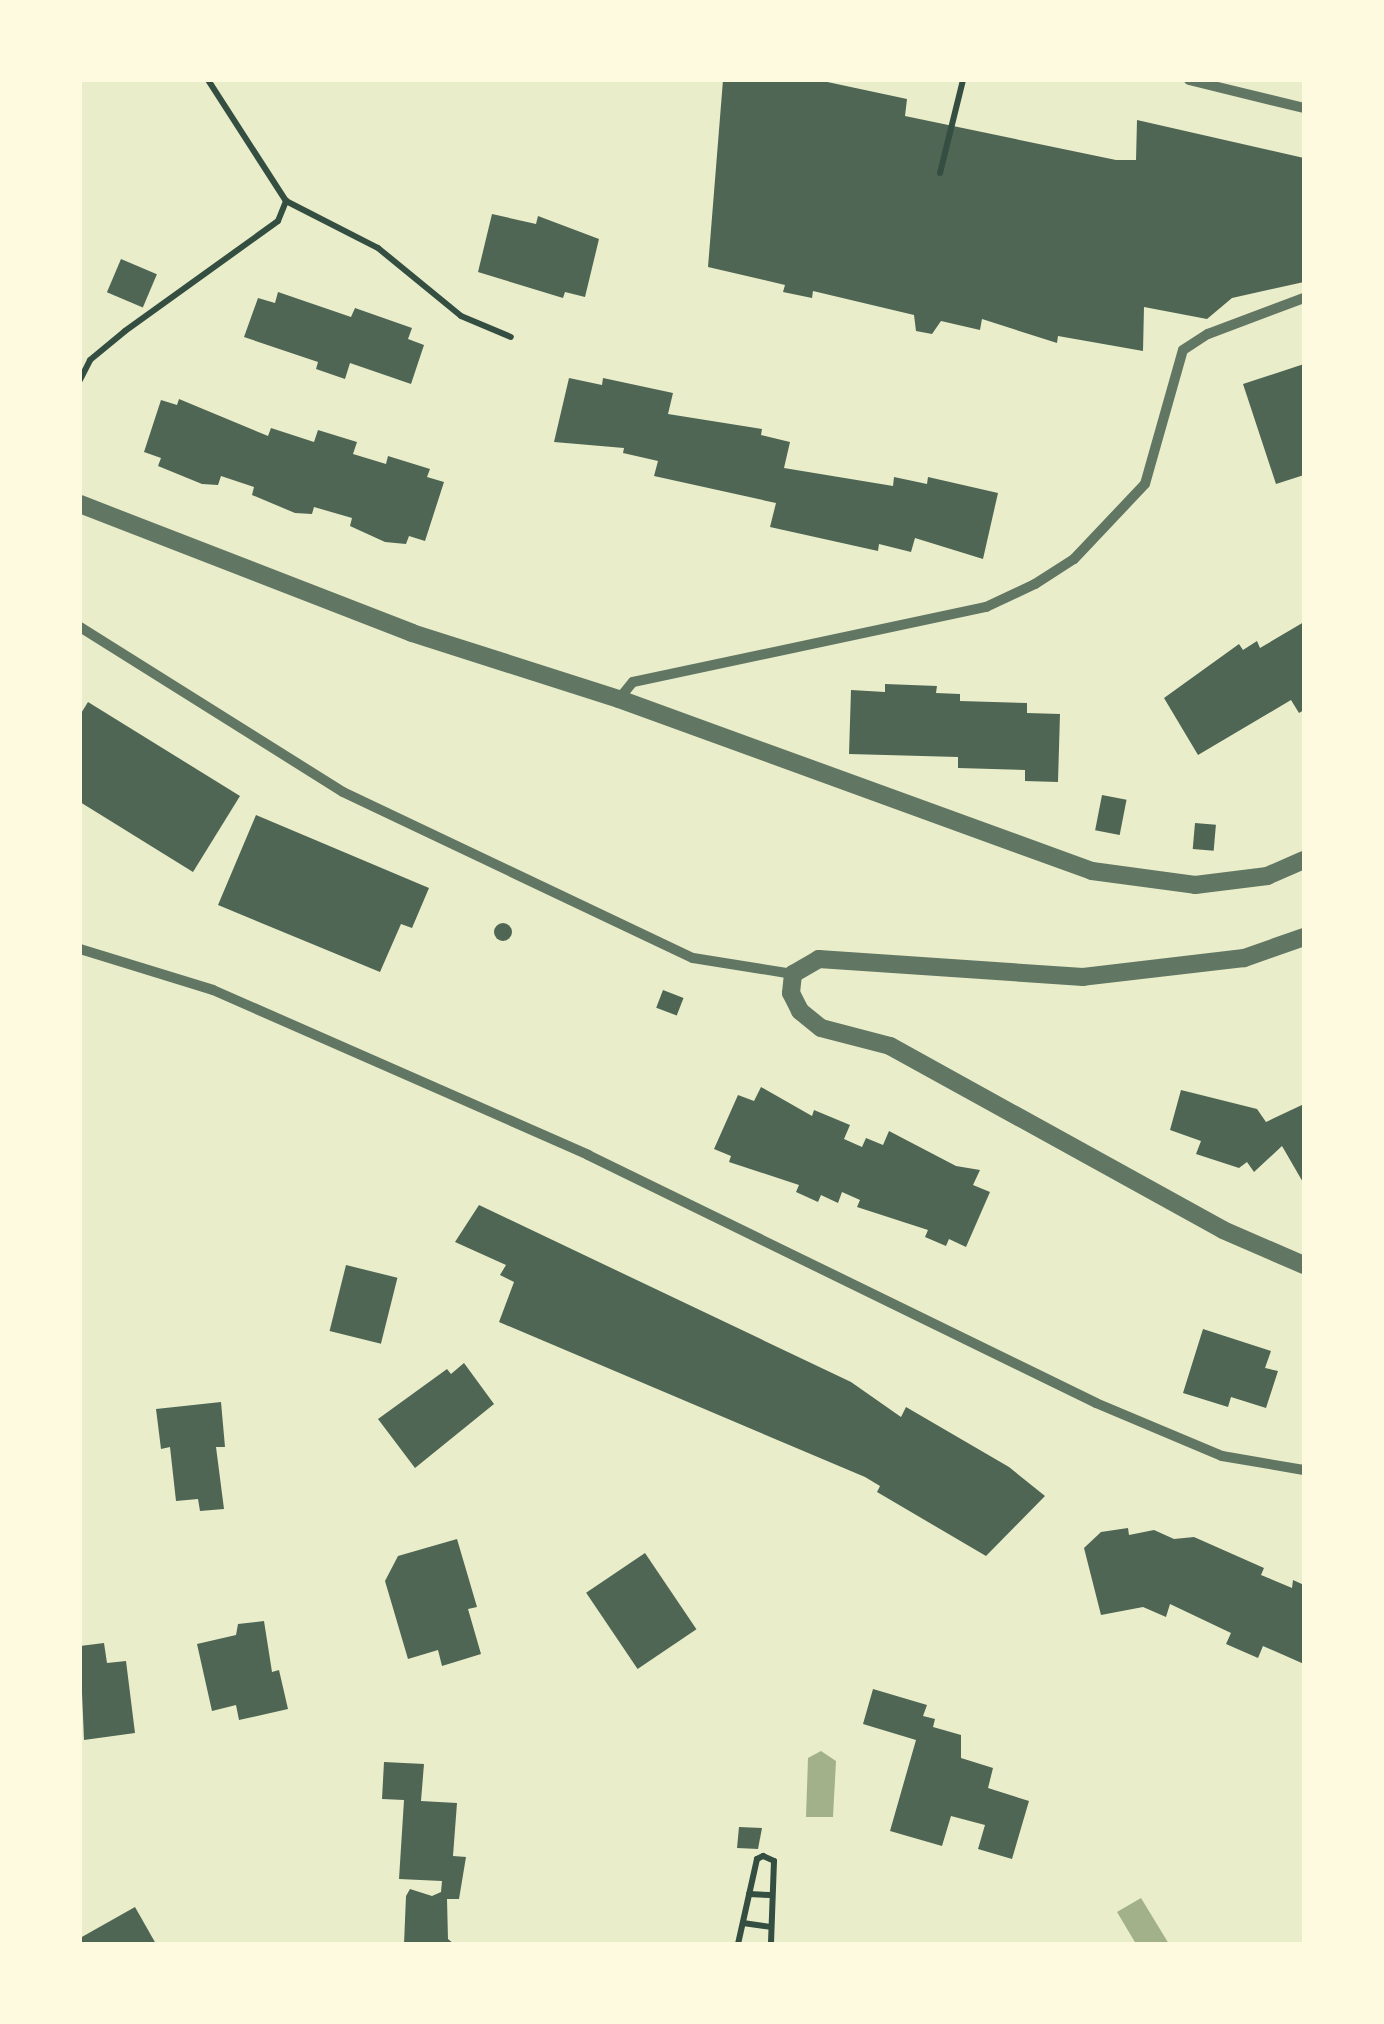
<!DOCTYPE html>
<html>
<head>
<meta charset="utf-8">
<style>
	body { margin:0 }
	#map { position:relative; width:1384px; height:2024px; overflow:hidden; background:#e9edc9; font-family:"Alegreya Sans",sans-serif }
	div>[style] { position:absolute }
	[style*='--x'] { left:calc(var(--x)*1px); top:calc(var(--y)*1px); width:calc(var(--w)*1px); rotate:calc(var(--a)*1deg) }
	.water>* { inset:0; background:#a3b18a }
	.building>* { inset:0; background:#4f6655; transform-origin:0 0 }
	.round { border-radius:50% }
	.path>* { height:6px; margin:-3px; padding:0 3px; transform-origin:3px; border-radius:3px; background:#344e41 }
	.minor>* { height:10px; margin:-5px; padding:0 5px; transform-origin:5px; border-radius:5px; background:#617663 }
	.tertiary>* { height:18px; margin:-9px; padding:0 9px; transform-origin:9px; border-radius:9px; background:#617663 }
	span { translate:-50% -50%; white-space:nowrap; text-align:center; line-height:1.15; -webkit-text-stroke:9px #fefae0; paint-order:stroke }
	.frame { position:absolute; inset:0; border:82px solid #fefae0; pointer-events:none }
</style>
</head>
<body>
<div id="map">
	<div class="water">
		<div style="clip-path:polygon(821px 1751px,836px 1761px,833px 1817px,806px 1817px,808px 1758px)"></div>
		<div style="clip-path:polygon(1141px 1898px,1169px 1944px,1136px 1944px,1117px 1912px)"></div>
	</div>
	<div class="building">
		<div style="clip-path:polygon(723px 80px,818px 80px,907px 99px,905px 116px,1116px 160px,1136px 160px,1137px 120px,1304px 158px,1304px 282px,1232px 298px,1207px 319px,1144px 307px,1143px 351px,1058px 336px,1057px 343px,982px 319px,980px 330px,941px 321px,932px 334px,916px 331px,914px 315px,813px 291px,812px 298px,783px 292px,785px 285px,708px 267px)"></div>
		<div style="clip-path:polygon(492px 214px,536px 224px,538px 216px,599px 239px,585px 297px,565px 292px,563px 298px,478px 272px)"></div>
		<div style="left:121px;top:259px;width:39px;height:36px;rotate:23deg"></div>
		<div style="clip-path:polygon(278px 292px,351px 317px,355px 308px,412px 328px,408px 339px,424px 345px,411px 384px,350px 363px,345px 379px,316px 369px,318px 362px,244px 337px,258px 298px,275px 303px)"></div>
		<div style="clip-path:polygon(1304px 364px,1304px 475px,1276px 484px,1243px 384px)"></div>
		<div style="clip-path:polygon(569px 378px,602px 385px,603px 378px,673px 393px,668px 414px,762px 429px,761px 435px,790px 442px,784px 468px,893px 486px,894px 477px,927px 484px,928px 477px,998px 493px,983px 559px,915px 538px,911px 552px,879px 544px,878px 551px,770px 527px,776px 503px,654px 476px,658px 461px,623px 453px,624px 448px,554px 442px)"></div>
		<div style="clip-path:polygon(179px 399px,268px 436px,271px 428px,314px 442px,318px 430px,357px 442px,353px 454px,386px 464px,388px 456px,430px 469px,427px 477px,444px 482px,425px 541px,409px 536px,406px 544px,385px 542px,350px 526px,352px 518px,314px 507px,312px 514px,295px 513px,252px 495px,254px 487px,221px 476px,218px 485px,202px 484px,158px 466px,161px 458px,144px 452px,161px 400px,177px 405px)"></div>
		<div style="clip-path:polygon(1304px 622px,1304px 710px,1299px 713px,1291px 700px,1198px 755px,1164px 698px,1239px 644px,1243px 650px,1257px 641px,1260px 648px)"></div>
		<div style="clip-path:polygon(885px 684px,937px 686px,936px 693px,960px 694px,960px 701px,1027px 703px,1027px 713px,1060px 714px,1058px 782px,1025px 781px,1025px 770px,958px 768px,958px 757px,849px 754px,851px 690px,885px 692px)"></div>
		<div style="clip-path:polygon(88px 702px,240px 796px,193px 872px,80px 802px,80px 715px)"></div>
		<div style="left:1102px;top:795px;width:25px;height:36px;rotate:11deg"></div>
		<div style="clip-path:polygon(256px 815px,429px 888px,412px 928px,401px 924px,380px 972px,218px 905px)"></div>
		<div style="left:1195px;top:823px;width:21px;height:26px;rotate:5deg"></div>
		<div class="round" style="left:494px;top:923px;width:18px;height:18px"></div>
		<div style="left:663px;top:990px;width:22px;height:19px;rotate:21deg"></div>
		<div style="clip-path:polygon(761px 1087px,812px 1116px,814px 1110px,850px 1125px,844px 1139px,862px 1147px,866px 1138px,883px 1145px,889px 1131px,956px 1166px,980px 1170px,973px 1185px,990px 1192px,966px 1247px,949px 1239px,946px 1246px,925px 1237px,928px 1230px,857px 1207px,860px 1200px,842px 1192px,838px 1203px,821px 1195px,818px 1202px,796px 1192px,799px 1185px,729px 1162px,731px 1156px,714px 1149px,738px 1095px,754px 1101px)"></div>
		<div style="clip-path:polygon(1181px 1090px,1257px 1109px,1266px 1122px,1304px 1104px,1304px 1184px,1282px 1146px,1254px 1172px,1247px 1162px,1239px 1168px,1196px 1154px,1201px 1141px,1170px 1130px)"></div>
		<div style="clip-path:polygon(479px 1205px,851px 1382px,901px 1417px,906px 1407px,1009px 1467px,1045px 1496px,986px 1556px,877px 1492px,880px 1486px,865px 1477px,499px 1322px,514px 1282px,500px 1275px,506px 1265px,455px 1242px)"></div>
		<div style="left:346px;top:1265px;width:53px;height:68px;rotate:14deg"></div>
		<div style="clip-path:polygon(1203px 1329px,1271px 1351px,1265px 1368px,1278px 1371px,1266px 1408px,1231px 1397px,1228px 1407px,1183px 1393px)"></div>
		<div style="clip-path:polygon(464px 1363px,494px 1404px,415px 1468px,378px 1419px,447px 1369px,451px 1374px)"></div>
		<div style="clip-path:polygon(221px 1402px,225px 1447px,216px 1447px,224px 1509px,200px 1511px,198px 1499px,176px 1501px,170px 1447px,161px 1449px,156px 1409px)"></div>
		<div style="clip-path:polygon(1128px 1528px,1129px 1535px,1154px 1530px,1174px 1539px,1194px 1537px,1264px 1568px,1261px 1575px,1292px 1588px,1293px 1580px,1304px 1585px,1304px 1664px,1263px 1646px,1258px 1658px,1226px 1644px,1231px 1633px,1170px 1604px,1166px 1617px,1143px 1607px,1101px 1615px,1084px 1548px,1101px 1532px)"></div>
		<div style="clip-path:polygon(457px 1539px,477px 1607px,468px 1609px,481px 1654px,442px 1666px,438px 1650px,408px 1659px,385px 1581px,398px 1556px)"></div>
		<div style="left:645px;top:1553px;width:92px;height:71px;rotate:56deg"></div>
		<div style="clip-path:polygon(264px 1621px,272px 1672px,279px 1670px,288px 1709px,239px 1720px,236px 1705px,212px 1711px,197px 1644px,236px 1635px,238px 1624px)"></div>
		<div style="clip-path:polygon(104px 1643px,107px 1663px,126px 1661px,135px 1733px,84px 1740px,80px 1646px)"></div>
		<div style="clip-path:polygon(873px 1689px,927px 1705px,923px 1716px,935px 1719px,933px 1727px,961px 1735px,961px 1758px,993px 1768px,988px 1788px,1029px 1801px,1012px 1859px,978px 1849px,985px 1825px,951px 1816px,942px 1846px,890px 1831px,916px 1740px,863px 1724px)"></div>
		<div style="clip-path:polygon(384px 1762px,424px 1764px,421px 1801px,457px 1803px,453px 1856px,466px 1857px,459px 1899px,447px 1899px,448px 1939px,454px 1944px,404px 1944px,406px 1896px,410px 1889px,432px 1896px,441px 1892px,442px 1881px,399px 1879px,404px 1800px,382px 1799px)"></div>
		<div style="clip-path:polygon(739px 1827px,762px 1828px,758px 1849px,737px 1848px)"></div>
		<div style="clip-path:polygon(135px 1907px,156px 1944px,80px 1944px,80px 1938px)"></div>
	</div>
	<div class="path">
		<div style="--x:940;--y:173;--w:96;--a:-76.1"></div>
		<div style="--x:286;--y:201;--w:103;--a:27.1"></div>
		<div style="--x:378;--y:248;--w:107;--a:39.3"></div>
		<div style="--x:461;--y:316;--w:54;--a:22.8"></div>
		<div style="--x:80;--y:380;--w:22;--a:-63"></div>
		<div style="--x:90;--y:360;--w:45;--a:-39.6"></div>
		<div style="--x:125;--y:331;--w:188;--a:-35.7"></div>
		<div style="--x:278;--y:221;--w:22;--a:-68"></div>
		<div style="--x:286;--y:201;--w:144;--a:-122.8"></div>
		<div style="--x:749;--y:1894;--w:21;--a:3"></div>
		<div style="--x:743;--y:1923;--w:28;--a:8"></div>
		<div style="--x:738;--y:1944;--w:87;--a:-77.4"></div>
		<div style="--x:757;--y:1859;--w:7;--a:-27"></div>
		<div style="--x:763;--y:1856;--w:12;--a:24"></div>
		<div style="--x:774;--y:1861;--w:83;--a:92.1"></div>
	</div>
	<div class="minor">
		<div style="--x:1189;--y:80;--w:118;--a:13.7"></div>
		<div style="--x:80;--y:627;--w:310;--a:32.1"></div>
		<div style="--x:343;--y:792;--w:387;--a:25.4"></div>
		<div style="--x:693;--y:958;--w:101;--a:9.1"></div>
		<div style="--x:619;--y:699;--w:22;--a:-51"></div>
		<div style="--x:633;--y:682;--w:361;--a:-12"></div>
		<div style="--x:986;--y:607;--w:54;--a:-25.1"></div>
		<div style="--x:1035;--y:584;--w:46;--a:-32.7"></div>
		<div style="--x:1074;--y:559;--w:103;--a:-46.6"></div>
		<div style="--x:1145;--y:484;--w:139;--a:-74.2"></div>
		<div style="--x:1183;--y:350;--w:30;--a:-33"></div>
		<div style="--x:1208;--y:334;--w:103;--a:-20.6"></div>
		<div style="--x:80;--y:949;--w:139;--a:17.1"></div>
		<div style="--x:213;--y:990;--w:410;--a:23.7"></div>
		<div style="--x:588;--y:1155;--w:565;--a:26.02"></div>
		<div style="--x:1096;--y:1403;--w:137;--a:22.8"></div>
		<div style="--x:1222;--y:1456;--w:83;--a:9.7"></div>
	</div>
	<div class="tertiary">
		<div style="--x:80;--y:504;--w:356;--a:21.2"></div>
		<div style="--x:412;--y:633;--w:217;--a:17.7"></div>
		<div style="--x:619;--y:699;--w:503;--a:19.98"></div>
		<div style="--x:1092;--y:871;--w:104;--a:7.7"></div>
		<div style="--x:1195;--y:885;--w:73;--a:-7.1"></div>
		<div style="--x:1267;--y:876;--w:40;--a:-23.4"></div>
		<div style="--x:1304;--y:937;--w:64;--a:160.7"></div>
		<div style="--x:1244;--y:958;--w:162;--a:173.3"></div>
		<div style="--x:1083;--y:977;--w:265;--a:-176.1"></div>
		<div style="--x:819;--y:959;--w:30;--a:150"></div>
		<div style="--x:793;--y:974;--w:19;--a:96"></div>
		<div style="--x:791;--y:993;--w:20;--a:63"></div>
		<div style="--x:800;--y:1011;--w:27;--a:39"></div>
		<div style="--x:821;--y:1028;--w:71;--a:14.6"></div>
		<div style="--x:890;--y:1046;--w:380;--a:28.9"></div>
		<div style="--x:1223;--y:1230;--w:88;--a:23.4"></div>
	</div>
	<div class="frame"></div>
</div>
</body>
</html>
